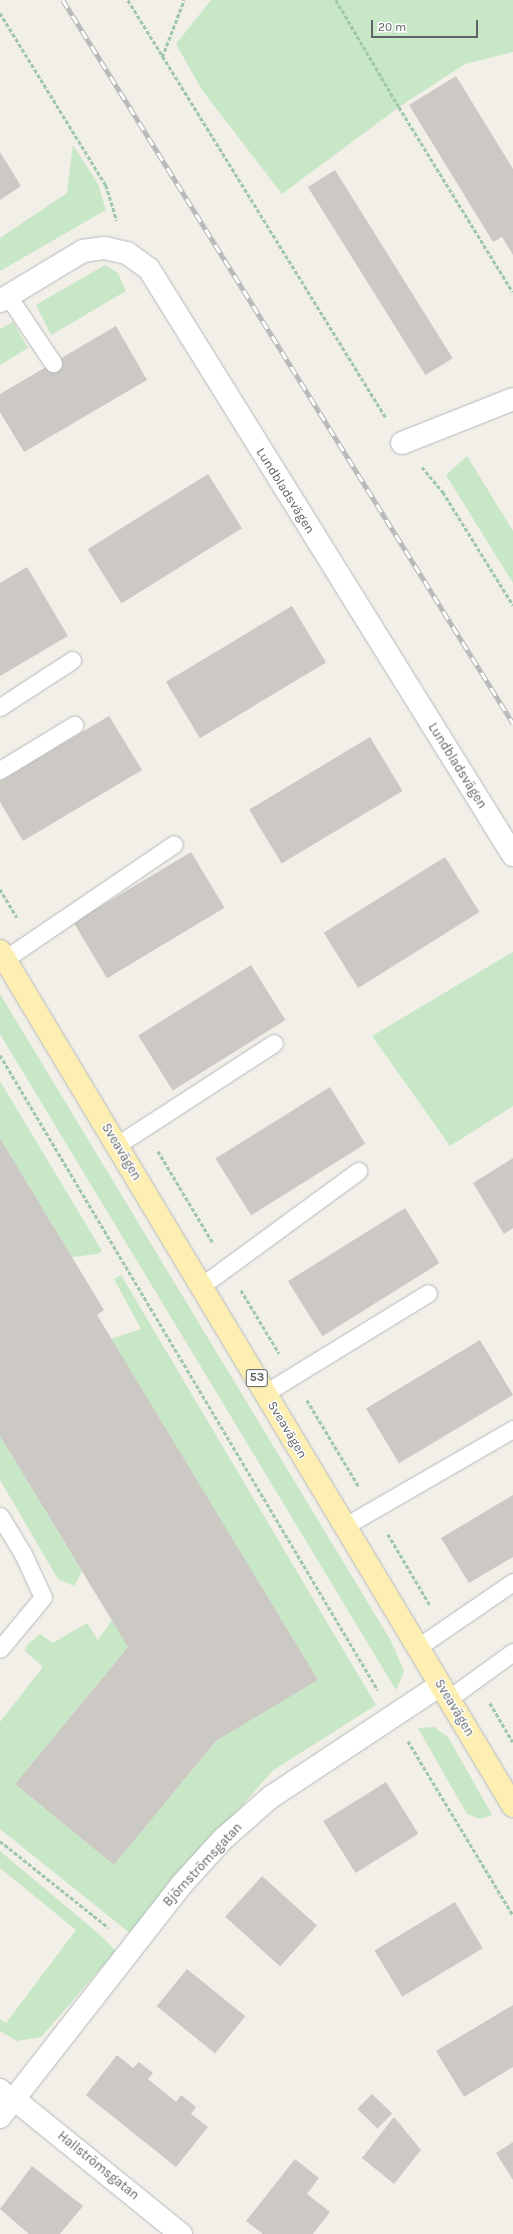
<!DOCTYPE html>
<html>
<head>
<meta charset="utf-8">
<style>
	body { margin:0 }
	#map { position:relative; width:513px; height:2234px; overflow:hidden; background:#f1efe8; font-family:Karla,sans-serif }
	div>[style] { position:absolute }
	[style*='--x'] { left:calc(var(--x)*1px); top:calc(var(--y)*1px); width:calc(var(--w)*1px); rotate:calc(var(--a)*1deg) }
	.green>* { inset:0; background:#c7e7c6 }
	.building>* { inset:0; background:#ccc9c5; transform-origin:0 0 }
	.path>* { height:2.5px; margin-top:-1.25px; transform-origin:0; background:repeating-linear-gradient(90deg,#9fc8a9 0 4px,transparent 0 6px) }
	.roads { filter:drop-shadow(0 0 1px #b5b8bc) drop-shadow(0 0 1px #b5b8bc) }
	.service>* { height:17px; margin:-8.5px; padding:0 8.5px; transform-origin:8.5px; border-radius:8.5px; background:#fff }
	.minor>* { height:22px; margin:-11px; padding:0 11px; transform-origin:11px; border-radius:11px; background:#fff }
	.primary>* { height:22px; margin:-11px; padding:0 11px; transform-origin:11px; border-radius:11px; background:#fdeeb1 }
	.rail>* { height:4.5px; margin-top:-2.25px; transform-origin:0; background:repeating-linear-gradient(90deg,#fff 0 9px,#b6b7b8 0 18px); box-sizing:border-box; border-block:1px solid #b6b7b8 }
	span { translate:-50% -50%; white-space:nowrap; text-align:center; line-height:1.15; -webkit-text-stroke:3px #fff; paint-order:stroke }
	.shield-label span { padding:1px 3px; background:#fff; border:1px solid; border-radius:3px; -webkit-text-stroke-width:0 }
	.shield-label { font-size:12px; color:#5f6368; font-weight:700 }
	.street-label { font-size:13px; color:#5f6368 }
	.scale { position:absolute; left:371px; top:20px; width:107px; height:18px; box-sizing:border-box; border:2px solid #5f6368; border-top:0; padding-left:5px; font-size:12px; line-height:14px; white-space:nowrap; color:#5f6368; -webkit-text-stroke:3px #fff; paint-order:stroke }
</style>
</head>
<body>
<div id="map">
	<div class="green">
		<div style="clip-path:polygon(211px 0,513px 0,513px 52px,465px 64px,399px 107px,282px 194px,202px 90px,176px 44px)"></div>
		<div style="clip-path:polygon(73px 145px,98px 184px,106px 210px,0 271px,0 238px,67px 193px)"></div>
		<div style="clip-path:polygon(105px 265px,118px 273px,126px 291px,51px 335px,36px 305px)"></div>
		<div style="clip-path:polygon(13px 322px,28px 348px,0 365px,0 329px)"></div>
		<div style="clip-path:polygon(467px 456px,513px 531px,513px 583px,446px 475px)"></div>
		<div style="clip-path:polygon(513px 952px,513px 1106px,450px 1146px,372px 1036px)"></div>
		<div style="clip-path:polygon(0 994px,391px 1641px,404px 1671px,396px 1690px,0 1034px)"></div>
		<div style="clip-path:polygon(0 1081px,102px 1251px,97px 1254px,72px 1257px,0 1138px)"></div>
		<div style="clip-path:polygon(121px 1275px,376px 1705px,272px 1771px,131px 1934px,0 1829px,0 1722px,43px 1667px,25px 1651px,27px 1645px,40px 1634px,53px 1643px,87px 1623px,98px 1640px,112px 1620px,128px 1647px,15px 1784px,114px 1865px,216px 1741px,318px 1680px,111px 1339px,141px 1329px,114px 1279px)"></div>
		<div style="clip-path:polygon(0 1436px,82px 1572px,74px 1586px,58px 1579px,0 1480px)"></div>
		<div style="clip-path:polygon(434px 1727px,448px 1737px,492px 1815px,480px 1819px,467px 1814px,418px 1728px)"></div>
		<div style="clip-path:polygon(0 1851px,99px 1934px,116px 1951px,41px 2037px,17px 2041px,0 2031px,0 2019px,6px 2023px,76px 1930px,0 1868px)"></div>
	</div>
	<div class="building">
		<div style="clip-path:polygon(456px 76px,513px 169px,513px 255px,502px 237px,493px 242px,409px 105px)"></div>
		<div style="clip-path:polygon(0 152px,21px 186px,0 200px)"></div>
		<div style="left:335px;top:170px;width:222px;height:32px;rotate:58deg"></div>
		<div style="clip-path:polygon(116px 326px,147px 380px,24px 452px,0 412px,0 394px)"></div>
		<div style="left:208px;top:474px;width:64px;height:142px;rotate:58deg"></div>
		<div style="clip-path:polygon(27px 567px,68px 636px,0 676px,0 583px)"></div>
		<div style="left:292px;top:606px;width:66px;height:147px;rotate:59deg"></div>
		<div style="clip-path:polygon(109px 716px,142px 770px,23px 841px,0 802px,0 781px)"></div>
		<div style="left:370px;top:737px;width:63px;height:141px;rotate:59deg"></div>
		<div style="left:191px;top:852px;width:65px;height:137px;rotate:59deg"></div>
		<div style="left:445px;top:857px;width:65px;height:143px;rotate:58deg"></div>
		<div style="left:251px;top:965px;width:65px;height:133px;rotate:58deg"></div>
		<div style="left:330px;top:1087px;width:67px;height:135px;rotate:58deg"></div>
		<div style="clip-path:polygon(0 1138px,104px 1310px,97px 1315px,318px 1680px,216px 1741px,114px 1865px,15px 1784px,128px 1647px,0 1436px)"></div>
		<div style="clip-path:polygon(513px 1158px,513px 1228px,504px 1234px,473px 1183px)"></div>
		<div style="left:405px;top:1208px;width:65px;height:138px;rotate:58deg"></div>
		<div style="left:480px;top:1340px;width:64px;height:133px;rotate:59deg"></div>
		<div style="clip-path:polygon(513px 1495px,513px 1557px,469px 1583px,441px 1538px)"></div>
		<div style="left:386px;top:1782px;width:61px;height:74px;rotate:58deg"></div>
		<div style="left:262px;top:1876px;width:74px;height:55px;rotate:42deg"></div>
		<div style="left:455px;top:1902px;width:54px;height:94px;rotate:59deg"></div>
		<div style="left:187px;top:1969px;width:75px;height:48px;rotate:39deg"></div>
		<div style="clip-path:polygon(513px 2005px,513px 2067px,464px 2097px,436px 2051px)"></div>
		<div style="clip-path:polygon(117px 2055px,133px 2068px,139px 2062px,153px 2073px,148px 2079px,176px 2102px,181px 2095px,196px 2107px,191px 2114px,208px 2127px,176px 2167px,86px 2095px)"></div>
		<div style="left:372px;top:2094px;width:28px;height:21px;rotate:44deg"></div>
		<div style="clip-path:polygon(394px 2117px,421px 2150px,394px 2184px,362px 2158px)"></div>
		<div style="clip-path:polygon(513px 2142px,513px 2180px,496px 2153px)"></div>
		<div style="clip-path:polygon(295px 2159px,319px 2178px,307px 2194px,330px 2212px,313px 2234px,263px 2234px,246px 2221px)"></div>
		<div style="clip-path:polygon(32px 2166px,83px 2206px,60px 2234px,29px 2234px,0 2209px)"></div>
	</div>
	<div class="path">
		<div style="--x:128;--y:0;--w:491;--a:58.3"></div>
		<div style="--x:336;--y:0;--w:124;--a:59.5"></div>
		<div style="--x:399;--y:107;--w:217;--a:58.4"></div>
		<div style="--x:0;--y:13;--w:202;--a:58.4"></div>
		<div style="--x:106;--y:185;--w:37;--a:73"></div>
		<div style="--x:162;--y:57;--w:61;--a:-68.9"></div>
		<div style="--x:422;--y:467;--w:33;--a:50"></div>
		<div style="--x:443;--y:492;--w:133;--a:58.2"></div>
		<div style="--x:0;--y:889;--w:33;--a:59"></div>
		<div style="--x:0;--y:1055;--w:739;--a:59.24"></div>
		<div style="--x:158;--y:1151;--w:107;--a:59.1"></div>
		<div style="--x:241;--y:1290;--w:74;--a:58.9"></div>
		<div style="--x:307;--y:1400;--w:101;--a:59.1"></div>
		<div style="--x:388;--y:1534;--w:82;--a:59.4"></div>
		<div style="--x:490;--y:1703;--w:45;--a:59.5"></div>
		<div style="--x:408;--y:1741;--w:203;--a:58.9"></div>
		<div style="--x:0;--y:1841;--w:139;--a:38.6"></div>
	</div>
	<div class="roads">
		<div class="service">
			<div style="--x:8;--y:296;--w:81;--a:56.1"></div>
			<div style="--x:0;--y:707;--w:86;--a:-33.1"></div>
			<div style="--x:0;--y:770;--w:87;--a:-31.3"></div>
			<div style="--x:5;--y:959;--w:204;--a:-34.2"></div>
			<div style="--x:117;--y:1145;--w:187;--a:-33"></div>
			<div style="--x:201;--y:1286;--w:195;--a:-36.2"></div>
			<div style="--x:265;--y:1393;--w:191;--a:-31.5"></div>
			<div style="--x:0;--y:1516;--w:44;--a:58.8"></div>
			<div style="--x:23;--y:1554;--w:47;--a:65.1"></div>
			<div style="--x:43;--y:1597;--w:67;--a:129.6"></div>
			<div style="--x:345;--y:1526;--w:194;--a:-30"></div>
			<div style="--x:418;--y:1647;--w:115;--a:-34.4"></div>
			<div style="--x:448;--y:1699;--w:80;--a:-35.9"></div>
			<div style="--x:0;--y:2087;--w:18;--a:41"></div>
		</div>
		<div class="minor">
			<div style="--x:0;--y:301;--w:97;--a:-31.1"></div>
			<div style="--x:83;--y:251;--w:22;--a:-8"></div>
			<div style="--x:105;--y:248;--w:23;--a:13"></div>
			<div style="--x:127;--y:253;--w:27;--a:36"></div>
			<div style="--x:149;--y:269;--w:690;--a:58.15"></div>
			<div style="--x:402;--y:443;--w:119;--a:-21.6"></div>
			<div style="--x:14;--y:2099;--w:215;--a:39"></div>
			<div style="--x:0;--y:2117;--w:296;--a:-52"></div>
			<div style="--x:182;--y:1884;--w:61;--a:-47.7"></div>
			<div style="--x:223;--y:1839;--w:64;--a:-41.2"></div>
			<div style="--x:271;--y:1797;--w:203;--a:-33.5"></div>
		</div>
		<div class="primary">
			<div style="--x:0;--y:951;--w:997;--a:59.04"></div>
		</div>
	</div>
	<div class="rail">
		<div style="--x:63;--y:0;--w:852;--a:58.1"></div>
	</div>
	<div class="shield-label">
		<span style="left:257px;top:1378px">53</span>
	</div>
	<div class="street-label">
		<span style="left:285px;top:491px;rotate:58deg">Lundbladsvägen</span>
		<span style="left:457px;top:766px;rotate:58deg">Lundbladsvägen</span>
		<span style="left:121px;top:1152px;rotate:59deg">Sveavägen</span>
		<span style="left:287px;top:1430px;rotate:59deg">Sveavägen</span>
		<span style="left:454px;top:1708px;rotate:59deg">Sveavägen</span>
		<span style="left:203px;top:1865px;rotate:-47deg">Björnströmsgatan</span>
		<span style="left:98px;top:2166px;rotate:39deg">Hallströmsgatan</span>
	</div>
	<div class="scale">20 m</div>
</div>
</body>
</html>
